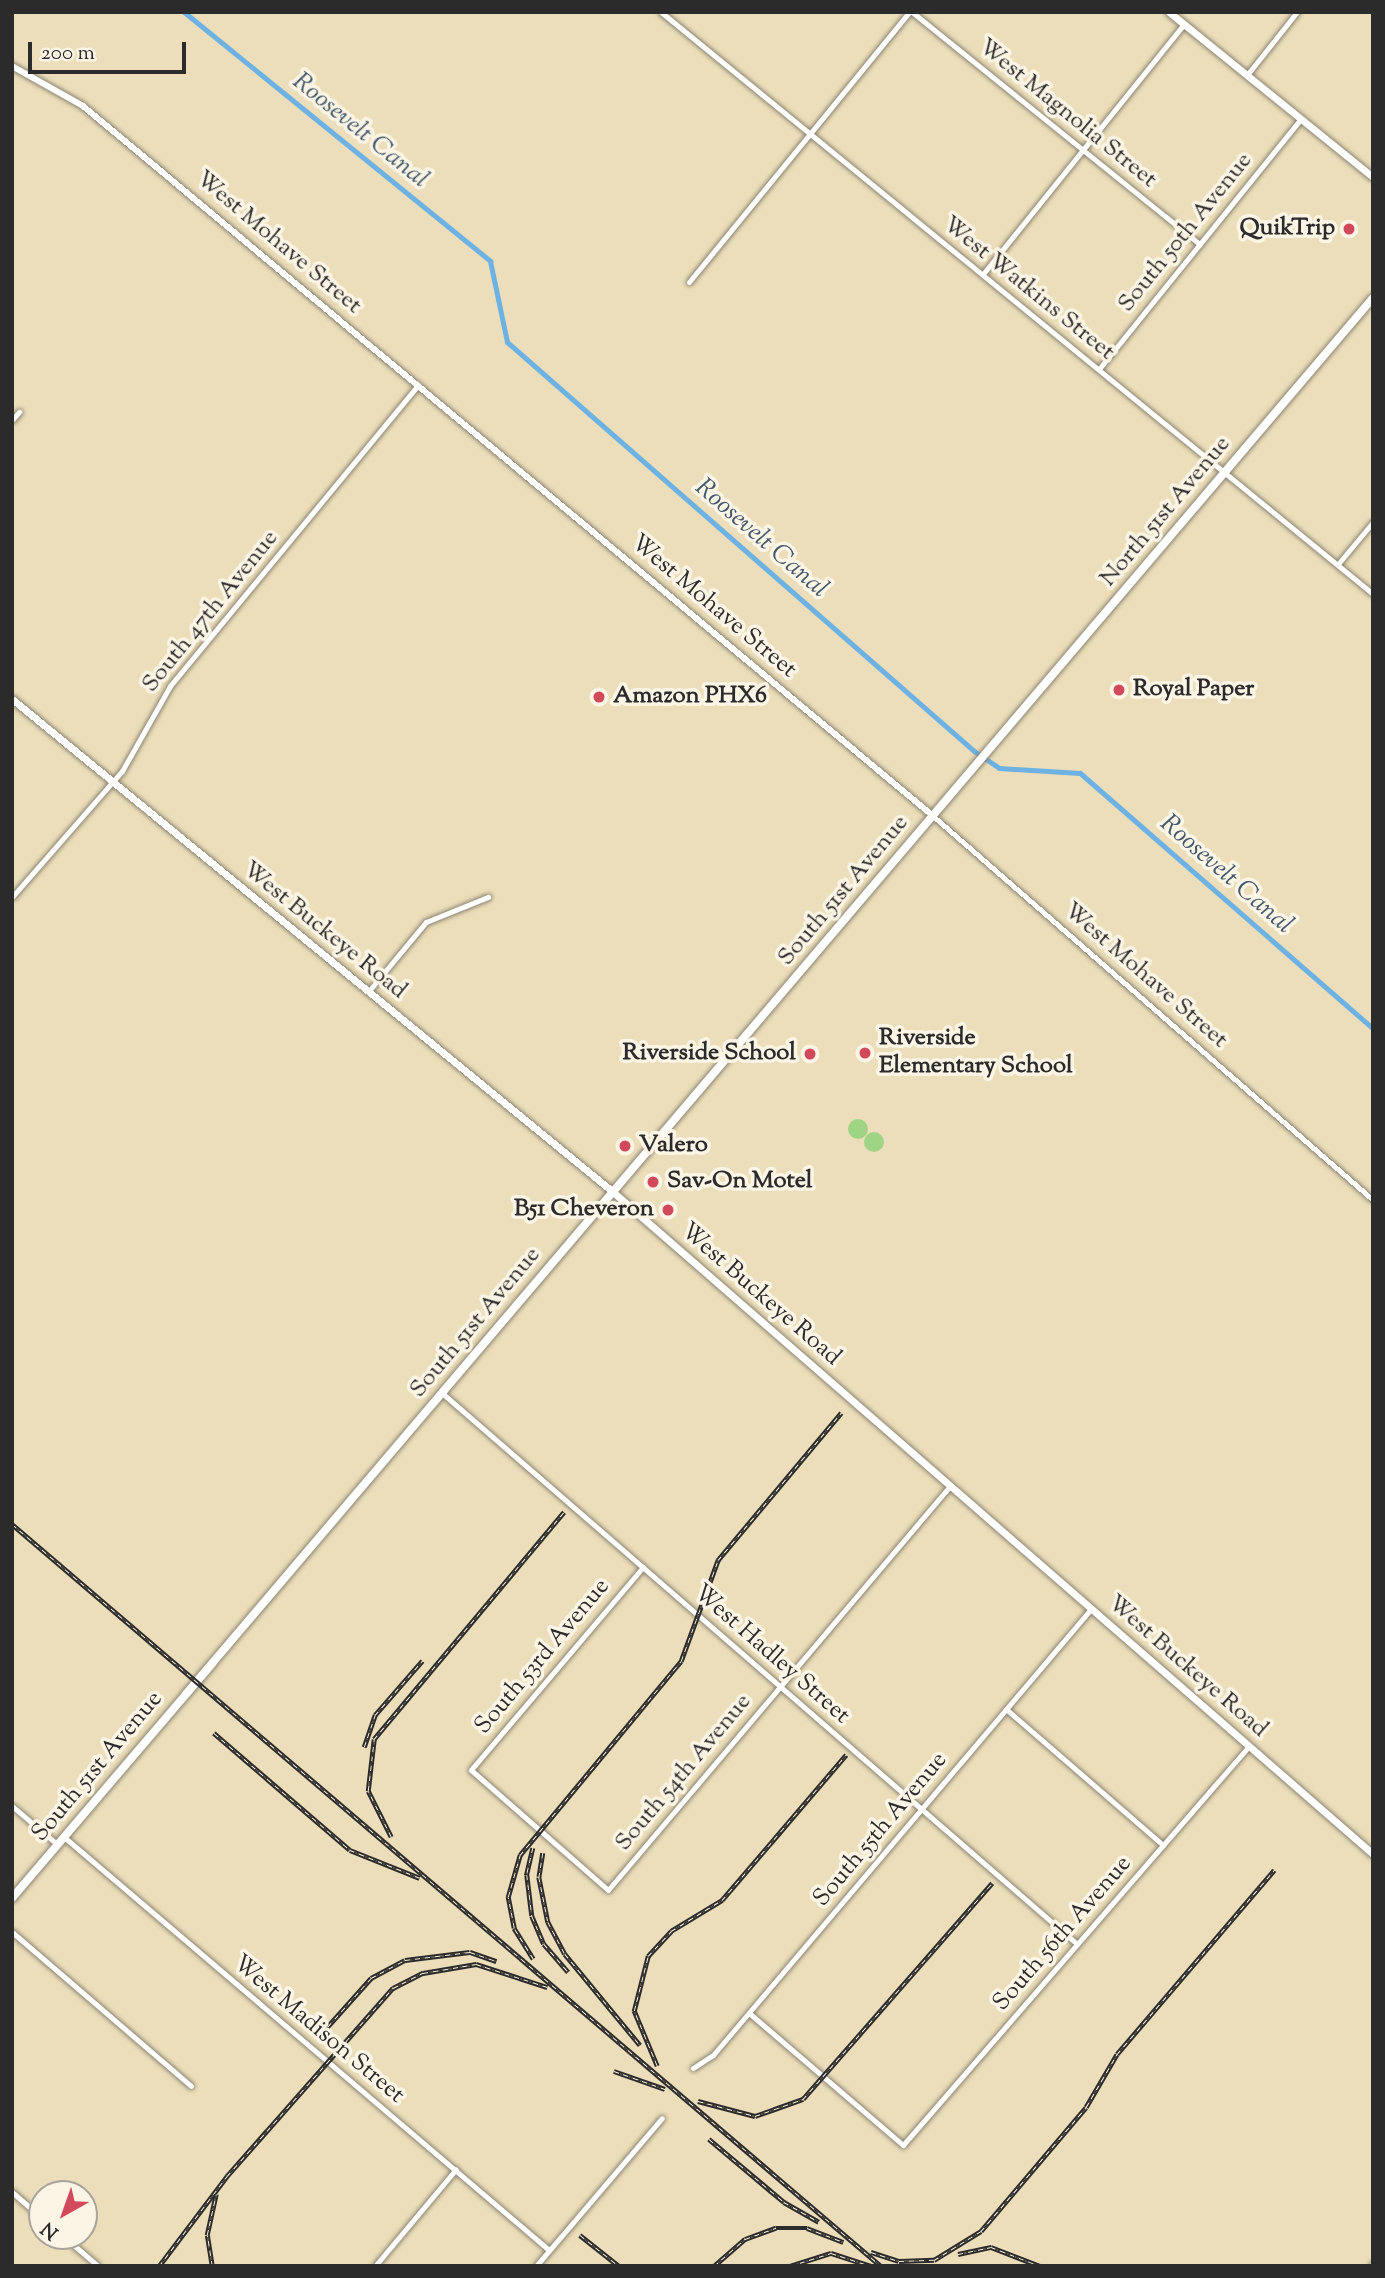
<!DOCTYPE html>
<html>
<head>
<meta charset="utf-8">
<style>
	body { margin:0 }
	#map { position:relative; width:1385px; height:2278px; overflow:hidden; background:#ecdeba; font-family:"Sorts Mill Goudy",serif }
	div>[style] { position:absolute }
	[style*='--x'] { left:calc(var(--x)*1px); top:calc(var(--y)*1px); width:calc(var(--w)*1px); rotate:calc(var(--a)*1deg) }
	.green>* { inset:0; background:#9fd484 }
	.round { border-radius:50% }
	.canal>* { height:5px; margin:-2.5px; padding:0 2.5px; transform-origin:2.5px; border-radius:2.5px; background:#6db2e3 }
	.roads { filter:drop-shadow(0 0 2px #8c8472) drop-shadow(0 0 2px #8c8472) }
	.minor>* { height:5px; margin:-2.5px; padding:0 2.5px; transform-origin:2.5px; border-radius:2.5px; background:#fff }
	.tertiary>* { height:6px; margin:-3px; padding:0 3px; transform-origin:3px; border-radius:3px; background:#fff }
	.secondary>* { height:7px; margin:-3.5px; padding:0 3.5px; transform-origin:3.5px; border-radius:3.5px; background:#fff }
	.primary>* { height:8px; margin:-4px; padding:0 4px; transform-origin:4px; border-radius:4px; background:#fff }
	.rail>* { height:4.5px; margin-top:-2.25px; transform-origin:0; background:repeating-linear-gradient(90deg,#fcf5e5 0 5px,#2b2b2b 0 10px); box-sizing:border-box; border-block:2px solid #2b2b2b }
	.dots>* { width:19px; height:19px; translate:-50% -50%; box-sizing:border-box; border:4px solid #fcf5e5; border-radius:50% }
	span { translate:-50% -50%; white-space:nowrap; text-align:center; line-height:1.15; -webkit-text-stroke:7px #fcf5e5; paint-order:stroke }
	.street-label { font-size:24px; color:#2b2b2b }
	.poi-label { font-size:24px; color:#2b2b2b; font-weight:700 }
	.right { translate:-100% -50%; text-align:right }
	.left { translate:0 -50%; text-align:left }
	.water-label { font-size:26px; color:#425a6b; font-style:italic }
	.frame { position:absolute; inset:0; border:14px solid #2b2b2b; pointer-events:none }
	.north { position:absolute; left:28px; top:2180px; width:70px; height:70px; box-sizing:border-box; background:#fcf5e5; border:2px solid #a8a49b; border-radius:50%; rotate:220deg; font-size:19px; font-weight:700; line-height:28px; text-align:center; color:#2b2b2b }
	.north::after { content:''; display:block; margin:auto; width:24px; height:32px; background:#d1495b; clip-path:polygon(50% 0,100% 100%,50% 72%,0 100%) }
	.scale { position:absolute; left:28px; top:42px; width:158px; height:32px; box-sizing:border-box; border:4px solid #2b2b2b; border-top:0; padding-left:9px; font-size:21px; line-height:24px; white-space:nowrap; color:#2b2b2b; -webkit-text-stroke:5px #fcf5e5; paint-order:stroke }
</style>
</head>
<body>
<div id="map">
	<div class="green">
		<div class="round" style="left:887px;top:1030px;width:18px;height:18px"></div>
		<div class="round" style="left:848px;top:1119px;width:20px;height:20px"></div>
		<div class="round" style="left:864px;top:1132px;width:20px;height:20px"></div>
	</div>
	<div class="canal">
		<div style="--x:184;--y:12;--w:395;--a:39.1"></div>
		<div style="--x:490;--y:261;--w:83;--a:78.1"></div>
		<div style="--x:507;--y:342;--w:621;--a:41.21"></div>
		<div style="--x:974;--y:751;--w:30;--a:34"></div>
		<div style="--x:999;--y:768;--w:81;--a:3.5"></div>
		<div style="--x:1080;--y:773;--w:389;--a:41.1"></div>
	</div>
	<div class="roads">
		<div class="minor">
			<div style="--x:661;--y:12;--w:920;--a:39.26"></div>
			<div style="--x:912;--y:12;--w:370;--a:38.9"></div>
			<div style="--x:1247;--y:75;--w:80;--a:-51.6"></div>
			<div style="--x:983;--y:274;--w:321;--a:-51.2"></div>
			<div style="--x:689;--y:282;--w:348;--a:-50.8"></div>
			<div style="--x:1099;--y:369;--w:321;--a:-51.1"></div>
			<div style="--x:12;--y:420;--w:11;--a:-49"></div>
			<div style="--x:1338;--y:564;--w:55;--a:-50.2"></div>
			<div style="--x:933;--y:816;--w:584;--a:41.11"></div>
			<div style="--x:12;--y:897;--w:167;--a:-48.9"></div>
			<div style="--x:122;--y:771;--w:98;--a:-60.5"></div>
			<div style="--x:170;--y:686;--w:390;--a:-50.5"></div>
			<div style="--x:368;--y:992;--w:91;--a:-50.4"></div>
			<div style="--x:426;--y:922;--w:67;--a:-22"></div>
			<div style="--x:442;--y:1393;--w:841;--a:40.95"></div>
			<div style="--x:643;--y:1567;--w:266;--a:130.3"></div>
			<div style="--x:471;--y:1770;--w:182;--a:41.2"></div>
			<div style="--x:608;--y:1890;--w:529;--a:-49.75"></div>
			<div style="--x:1006;--y:1709;--w:208;--a:40.9"></div>
			<div style="--x:12;--y:1806;--w:60;--a:40.3"></div>
			<div style="--x:64;--y:1837;--w:637;--a:40.42"></div>
			<div style="--x:12;--y:1932;--w:236;--a:40.7"></div>
			<div style="--x:749;--y:2013;--w:203;--a:40.6"></div>
			<div style="--x:903;--y:2145;--w:528;--a:-49.07"></div>
			<div style="--x:693;--y:2068;--w:24;--a:-33"></div>
			<div style="--x:713;--y:2055;--w:585;--a:-49.72"></div>
			<div style="--x:12;--y:2192;--w:40;--a:41"></div>
			<div style="--x:63;--y:2236;--w:46;--a:40.6"></div>
			<div style="--x:375;--y:2266;--w:126;--a:-50.1"></div>
			<div style="--x:536;--y:2266;--w:194;--a:-49.6"></div>
		</div>
		<div class="tertiary">
			<div style="--x:12;--y:66;--w:81;--a:29.4"></div>
			<div style="--x:83;--y:106;--w:1108;--a:39.87"></div>
		</div>
		<div class="secondary">
			<div style="--x:1169;--y:12;--w:262;--a:39"></div>
			<div style="--x:12;--y:699;--w:777;--a:39.36"></div>
			<div style="--x:613;--y:1192;--w:1008;--a:41.06"></div>
			<div style="--x:1373;--y:2266;--w:1;--a:-90"></div>
		</div>
		<div class="primary">
			<div style="--x:186;--y:1694;--w:1832;--a:-49.63"></div>
			<div style="--x:12;--y:1898;--w:308;--a:-49.5"></div>
		</div>
	</div>
	<div class="rail">
		<div style="--x:12;--y:1524;--w:1143;--a:40.49"></div>
		<div style="--x:214;--y:1733;--w:179;--a:40.7"></div>
		<div style="--x:350;--y:1850;--w:75;--a:21.8"></div>
		<div style="--x:364;--y:1747;--w:34;--a:-71"></div>
		<div style="--x:375;--y:1715;--w:72;--a:-49"></div>
		<div style="--x:391;--y:1837;--w:51;--a:-116.6"></div>
		<div style="--x:368;--y:1791;--w:52;--a:-83.4"></div>
		<div style="--x:374;--y:1739;--w:296;--a:-50.1"></div>
		<div style="--x:533;--y:1848;--w:28;--a:103"></div>
		<div style="--x:527;--y:1875;--w:41;--a:83"></div>
		<div style="--x:532;--y:1916;--w:30;--a:67"></div>
		<div style="--x:544;--y:1944;--w:37;--a:49"></div>
		<div style="--x:543;--y:1853;--w:24;--a:99"></div>
		<div style="--x:539;--y:1877;--w:46;--a:78.7"></div>
		<div style="--x:548;--y:1922;--w:36;--a:62"></div>
		<div style="--x:565;--y:1954;--w:118;--a:50.5"></div>
		<div style="--x:533;--y:1959;--w:36;--a:-122"></div>
		<div style="--x:514;--y:1928;--w:32;--a:-101"></div>
		<div style="--x:508;--y:1897;--w:44;--a:-74.1"></div>
		<div style="--x:520;--y:1855;--w:252;--a:-50.3"></div>
		<div style="--x:681;--y:1661;--w:108;--a:-69.9"></div>
		<div style="--x:718;--y:1560;--w:192;--a:-50.1"></div>
		<div style="--x:321;--y:2034;--w:75;--a:-48.2"></div>
		<div style="--x:371;--y:1978;--w:38;--a:-28"></div>
		<div style="--x:405;--y:1960;--w:65;--a:-7"></div>
		<div style="--x:470;--y:1952;--w:28;--a:19"></div>
		<div style="--x:657;--y:2066;--w:60;--a:-112.7"></div>
		<div style="--x:634;--y:2011;--w:57;--a:-75.7"></div>
		<div style="--x:648;--y:1956;--w:34;--a:-47"></div>
		<div style="--x:671;--y:1931;--w:60;--a:-31.3"></div>
		<div style="--x:722;--y:1900;--w:191;--a:-49.5"></div>
		<div style="--x:614;--y:2071;--w:54;--a:19.4"></div>
		<div style="--x:698;--y:2101;--w:59;--a:14.7"></div>
		<div style="--x:755;--y:2116;--w:51;--a:-19.5"></div>
		<div style="--x:803;--y:2099;--w:287;--a:-48.8"></div>
		<div style="--x:709;--y:2139;--w:98;--a:40"></div>
		<div style="--x:784;--y:2202;--w:40;--a:29.7"></div>
		<div style="--x:580;--y:2235;--w:50;--a:38.5"></div>
		<div style="--x:871;--y:2252;--w:29;--a:18"></div>
		<div style="--x:899;--y:2261;--w:35;--a:-2"></div>
		<div style="--x:934;--y:2260;--w:55;--a:-31.7"></div>
		<div style="--x:981;--y:2231;--w:162;--a:-49.7"></div>
		<div style="--x:1086;--y:2107;--w:61;--a:-59.7"></div>
		<div style="--x:1117;--y:2054;--w:242;--a:-49.5"></div>
		<div style="--x:958;--y:2254;--w:34;--a:-12"></div>
		<div style="--x:991;--y:2247;--w:53;--a:21.2"></div>
		<div style="--x:159;--y:2266;--w:113;--a:-52.9"></div>
		<div style="--x:227;--y:2176;--w:251;--a:-48.6"></div>
		<div style="--x:393;--y:1988;--w:34;--a:-27"></div>
		<div style="--x:423;--y:1973;--w:54;--a:-9.6"></div>
		<div style="--x:476;--y:1964;--w:75;--a:17.9"></div>
		<div style="--x:212;--y:2266;--w:31;--a:-99"></div>
		<div style="--x:207;--y:2235;--w:42;--a:-77.6"></div>
		<div style="--x:714;--y:2266;--w:41;--a:-41.1"></div>
		<div style="--x:745;--y:2239;--w:33;--a:-20"></div>
		<div style="--x:776;--y:2228;--w:31;--a:0"></div>
		<div style="--x:807;--y:2228;--w:39;--a:21"></div>
		<div style="--x:790;--y:2266;--w:43;--a:-17.6"></div>
		<div style="--x:831;--y:2253;--w:42;--a:18"></div>
	</div>
	<div class="dots">
		<div style="left:1349px;top:229px;background:#d1495b"></div>
		<div style="left:1119px;top:690px;background:#d1495b"></div>
		<div style="left:599px;top:697px;background:#d1495b"></div>
		<div style="left:865px;top:1053px;background:#d1495b"></div>
		<div style="left:810px;top:1054px;background:#d1495b"></div>
		<div style="left:625px;top:1146px;background:#d1495b"></div>
		<div style="left:653px;top:1182px;background:#d1495b"></div>
		<div style="left:668px;top:1210px;background:#d1495b"></div>
	</div>
	<div class="street-label">
		<span style="left:1067px;top:114px;rotate:39deg">West Magnolia Street</span>
		<span style="left:1186px;top:233px;rotate:-51deg">South 50th Avenue</span>
		<span style="left:278px;top:243px;rotate:40deg">West Mohave Street</span>
		<span style="left:1028px;top:289px;rotate:39deg">West Watkins Street</span>
		<span style="left:1166px;top:512px;rotate:-50deg">North 51st Avenue</span>
		<span style="left:713px;top:607px;rotate:40deg">West Mohave Street</span>
		<span style="left:211px;top:612px;rotate:-51deg">South 47th Avenue</span>
		<span style="left:844px;top:891px;rotate:-50deg">South 51st Avenue</span>
		<span style="left:324px;top:931px;rotate:39deg">West Buckeye Road</span>
		<span style="left:1145px;top:976px;rotate:41deg">West Mohave Street</span>
		<span style="left:760px;top:1295px;rotate:41deg">West Buckeye Road</span>
		<span style="left:476px;top:1323px;rotate:-50deg">South 51st Avenue</span>
		<span style="left:771px;top:1655px;rotate:41deg">West Hadley Street</span>
		<span style="left:543px;top:1657px;rotate:-50deg">South 53rd Avenue</span>
		<span style="left:1187px;top:1667px;rotate:41deg">West Buckeye Road</span>
		<span style="left:98px;top:1767px;rotate:-50deg">South 51st Avenue</span>
		<span style="left:684px;top:1773px;rotate:-50deg">South 54th Avenue</span>
		<span style="left:881px;top:1830px;rotate:-50deg">South 55th Avenue</span>
		<span style="left:1063px;top:1934px;rotate:-49deg">South 56th Avenue</span>
		<span style="left:318px;top:2030px;rotate:40deg">West Madison Street</span>
	</div>
	<div class="poi-label">
		<span class="right" style="left:1335px;top:229px">QuikTrip</span>
		<span class="left" style="left:1133px;top:690px">Royal Paper</span>
		<span class="left" style="left:613px;top:697px">Amazon PHX6</span>
		<span class="left" style="left:879px;top:1053px">Riverside<br>Elementary School</span>
		<span class="right" style="left:796px;top:1054px">Riverside School</span>
		<span class="left" style="left:639px;top:1146px">Valero</span>
		<span class="left" style="left:667px;top:1182px">Sav-On Motel</span>
		<span class="right" style="left:654px;top:1210px">B51 Cheveron</span>
	</div>
	<div class="water-label">
		<span style="left:360px;top:131px;rotate:39deg">Roosevelt Canal</span>
		<span style="left:761px;top:539px;rotate:41deg">Roosevelt Canal</span>
		<span style="left:1226px;top:875px;rotate:41deg">Roosevelt Canal</span>
	</div>
	<div class="frame"></div>
	<div class="north">N</div>
	<div class="scale">200 m</div>
</div>
</body>
</html>
